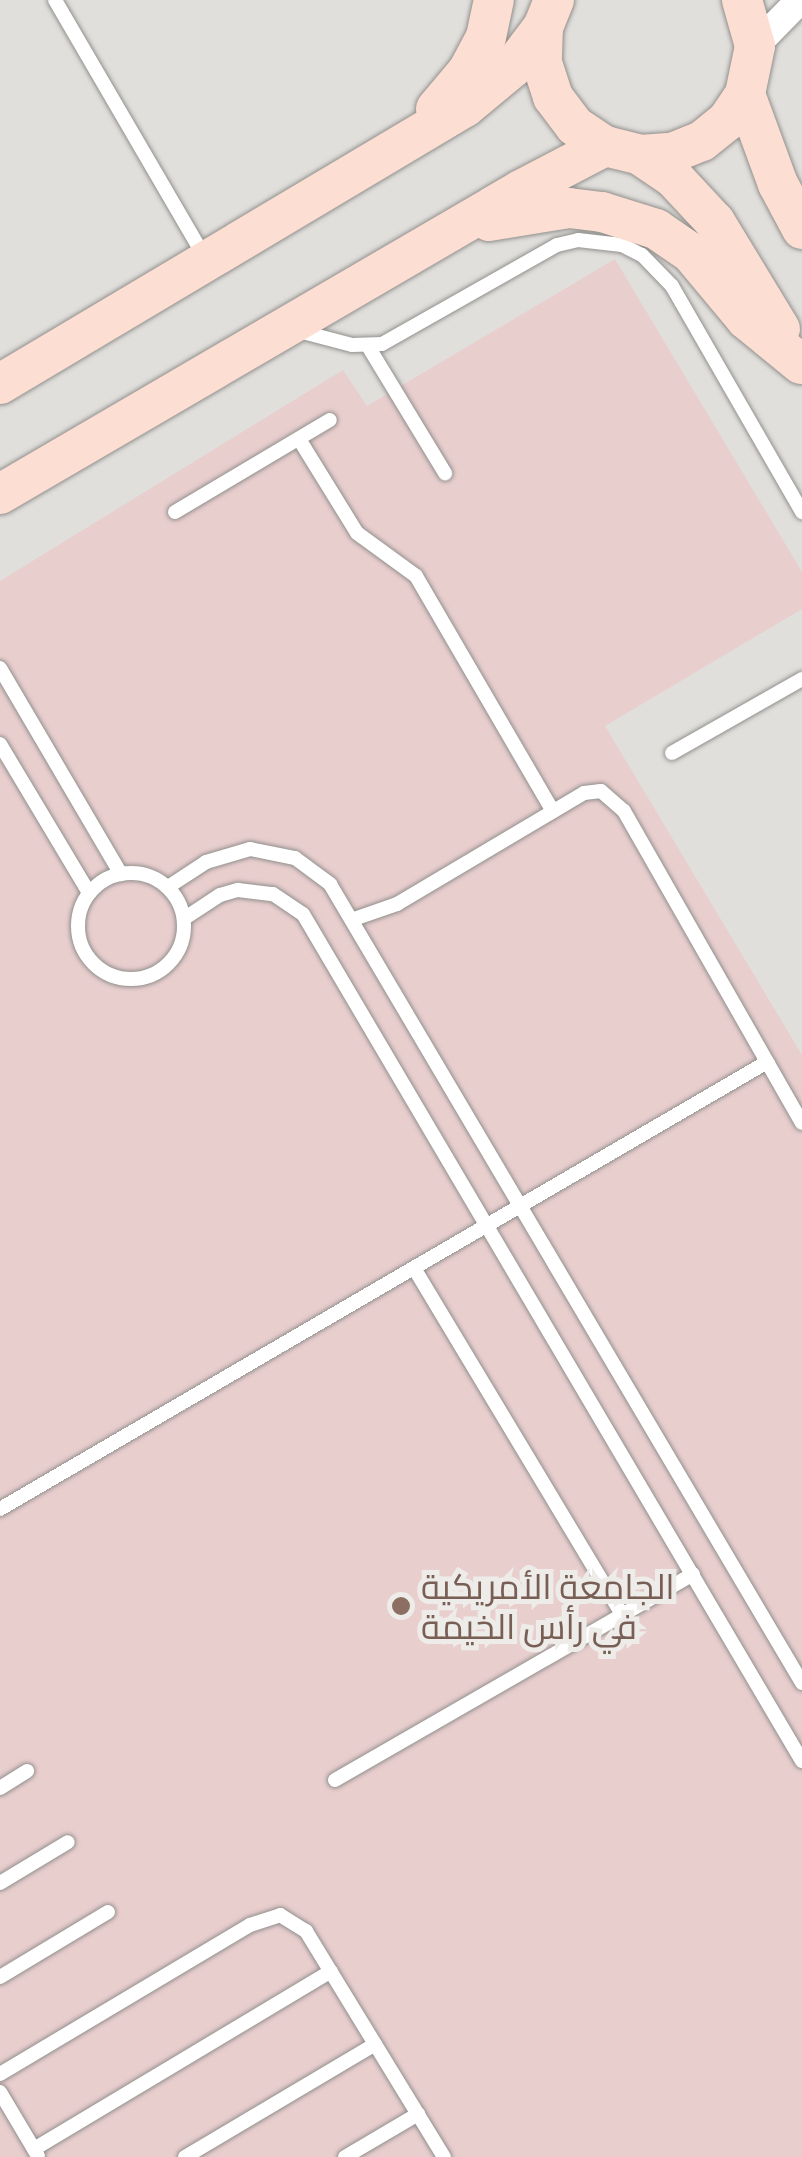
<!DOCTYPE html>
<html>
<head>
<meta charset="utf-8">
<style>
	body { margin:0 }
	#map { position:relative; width:802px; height:2157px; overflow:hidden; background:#e1dfdc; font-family:"Titillium Web",Cairo,sans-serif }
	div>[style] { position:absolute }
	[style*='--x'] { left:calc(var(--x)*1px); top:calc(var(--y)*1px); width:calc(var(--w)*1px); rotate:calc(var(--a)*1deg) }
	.education>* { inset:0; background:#e9cece }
	.roads { filter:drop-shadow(0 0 2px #91908d) drop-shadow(0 0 2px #91908d) }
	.lane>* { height:14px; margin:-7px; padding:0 7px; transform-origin:7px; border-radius:7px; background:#fff }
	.lane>.ring { margin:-7px; padding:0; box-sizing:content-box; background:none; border:14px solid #fff; border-radius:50% }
	.street>* { height:28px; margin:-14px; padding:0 14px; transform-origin:14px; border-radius:14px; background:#fff }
	.secondary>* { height:40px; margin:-20px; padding:0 20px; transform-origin:20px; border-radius:20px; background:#fdded2 }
	.dots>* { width:28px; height:28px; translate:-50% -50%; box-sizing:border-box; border:5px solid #eeece9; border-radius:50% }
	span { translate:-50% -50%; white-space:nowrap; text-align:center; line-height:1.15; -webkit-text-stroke:10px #eeece9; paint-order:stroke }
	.education-label { font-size:35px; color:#785e54 }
	.left { translate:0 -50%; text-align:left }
</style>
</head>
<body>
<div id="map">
	<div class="education">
		<div style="clip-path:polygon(615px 259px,802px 572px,802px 609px,605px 726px,802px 1055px,802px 2157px,0 2157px,0 581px,343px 370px,367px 406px)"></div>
	</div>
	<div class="roads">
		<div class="lane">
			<div style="--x:55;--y:0;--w:296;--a:59.8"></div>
			<div style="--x:295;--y:330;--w:59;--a:14.7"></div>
			<div style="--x:352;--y:345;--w:30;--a:-2"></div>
			<div style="--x:382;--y:344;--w:201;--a:-29.5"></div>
			<div style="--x:557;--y:245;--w:22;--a:-13"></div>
			<div style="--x:578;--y:240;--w:44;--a:6.5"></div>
			<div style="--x:622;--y:245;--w:22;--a:27"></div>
			<div style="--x:642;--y:255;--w:43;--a:45.9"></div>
			<div style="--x:672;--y:286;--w:261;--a:60.1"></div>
			<div style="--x:368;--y:346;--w:149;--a:58.8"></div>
			<div style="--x:299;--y:439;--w:110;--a:58.3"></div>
			<div style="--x:357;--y:533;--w:73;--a:36.1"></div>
			<div style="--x:416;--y:576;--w:272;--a:59.8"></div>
			<div style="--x:175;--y:512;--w:180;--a:-30.7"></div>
			<div style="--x:0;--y:668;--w:239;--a:59.6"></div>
			<div style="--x:0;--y:744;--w:174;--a:59.1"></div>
			<div style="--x:672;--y:753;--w:150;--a:-29.6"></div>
			<div class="ring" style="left:78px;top:873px;width:92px;height:92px"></div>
			<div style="--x:168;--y:887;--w:45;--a:-33.3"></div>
			<div style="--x:206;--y:862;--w:46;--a:-16.5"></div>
			<div style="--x:250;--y:849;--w:46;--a:11.3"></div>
			<div style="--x:295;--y:858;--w:44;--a:36.6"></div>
			<div style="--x:330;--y:884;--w:928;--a:59.43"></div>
			<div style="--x:185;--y:918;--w:42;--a:-33.3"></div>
			<div style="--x:220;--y:895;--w:19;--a:-16"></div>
			<div style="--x:238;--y:890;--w:35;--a:7"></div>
			<div style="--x:273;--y:894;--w:36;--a:34"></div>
			<div style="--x:303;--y:914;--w:983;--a:59.5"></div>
			<div style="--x:354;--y:919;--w:46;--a:-19.2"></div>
			<div style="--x:397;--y:904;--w:217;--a:-30.7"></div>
			<div style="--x:584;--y:793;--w:17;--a:-7"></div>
			<div style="--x:601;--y:791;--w:30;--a:41"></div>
			<div style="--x:624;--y:811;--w:359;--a:60.3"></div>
			<div style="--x:414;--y:1268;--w:404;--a:59"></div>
			<div style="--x:0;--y:1509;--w:888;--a:-30.23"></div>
			<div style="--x:335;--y:1780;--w:413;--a:-29.9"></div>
			<div style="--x:0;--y:1788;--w:32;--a:-32"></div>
			<div style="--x:0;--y:1883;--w:79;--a:-31.1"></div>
			<div style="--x:0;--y:1977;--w:126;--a:-31"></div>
			<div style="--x:0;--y:2074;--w:291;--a:-30.8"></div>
			<div style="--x:250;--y:1925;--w:32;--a:-18"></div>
			<div style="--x:280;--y:1915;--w:31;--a:32"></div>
			<div style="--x:306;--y:1931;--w:265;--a:58.6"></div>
			<div style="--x:0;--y:2092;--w:74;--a:59.3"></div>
			<div style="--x:34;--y:2149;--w:346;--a:-30.9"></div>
			<div style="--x:185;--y:2157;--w:221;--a:-30.7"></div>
			<div style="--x:345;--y:2157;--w:85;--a:-30.5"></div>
		</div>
		<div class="street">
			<div style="--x:755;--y:46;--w:64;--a:-45.6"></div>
		</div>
		<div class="secondary">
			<div style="--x:554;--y:0;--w:29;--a:112"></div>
			<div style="--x:543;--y:27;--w:36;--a:92"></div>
			<div style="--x:542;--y:63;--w:36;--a:72"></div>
			<div style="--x:553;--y:97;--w:36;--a:53"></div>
			<div style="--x:575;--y:126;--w:36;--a:34"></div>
			<div style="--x:605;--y:146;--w:36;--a:14"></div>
			<div style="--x:640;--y:155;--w:32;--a:-4"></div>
			<div style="--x:672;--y:153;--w:32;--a:-22"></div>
			<div style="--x:702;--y:141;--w:32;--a:-39"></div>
			<div style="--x:727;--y:121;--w:32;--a:-56"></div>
			<div style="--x:745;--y:94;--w:49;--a:-78.2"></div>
			<div style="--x:755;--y:46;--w:48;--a:-105.8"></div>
			<div style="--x:745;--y:94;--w:96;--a:69.9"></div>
			<div style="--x:778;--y:184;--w:51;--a:61.9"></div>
			<div style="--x:436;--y:109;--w:50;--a:-49.9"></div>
			<div style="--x:468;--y:71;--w:38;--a:-62"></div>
			<div style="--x:486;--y:37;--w:38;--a:-78"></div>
			<div style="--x:640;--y:155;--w:40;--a:34"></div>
			<div style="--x:673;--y:177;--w:62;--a:47"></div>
			<div style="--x:715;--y:222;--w:125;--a:58.7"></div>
			<div style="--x:489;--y:221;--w:81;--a:-9.2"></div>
			<div style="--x:569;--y:208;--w:33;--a:7"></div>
			<div style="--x:602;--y:212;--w:57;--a:17.5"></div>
			<div style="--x:656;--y:229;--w:42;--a:34.4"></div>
			<div style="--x:691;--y:253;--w:86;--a:50.2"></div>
			<div style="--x:746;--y:319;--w:71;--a:39.3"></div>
			<div style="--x:0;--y:384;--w:541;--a:-30.78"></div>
			<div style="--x:465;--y:107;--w:61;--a:-39.7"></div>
			<div style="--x:512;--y:68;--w:51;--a:-52.9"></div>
			<div style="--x:0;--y:494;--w:603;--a:-30.26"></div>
			<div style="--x:521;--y:190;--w:95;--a:-27.6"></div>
		</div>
	</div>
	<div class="dots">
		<div style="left:401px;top:1606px;background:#8d6e63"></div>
	</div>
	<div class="education-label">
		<span class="left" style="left:421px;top:1606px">الجامعة الأمريكية<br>في رأس الخيمة</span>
	</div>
</div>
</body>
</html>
